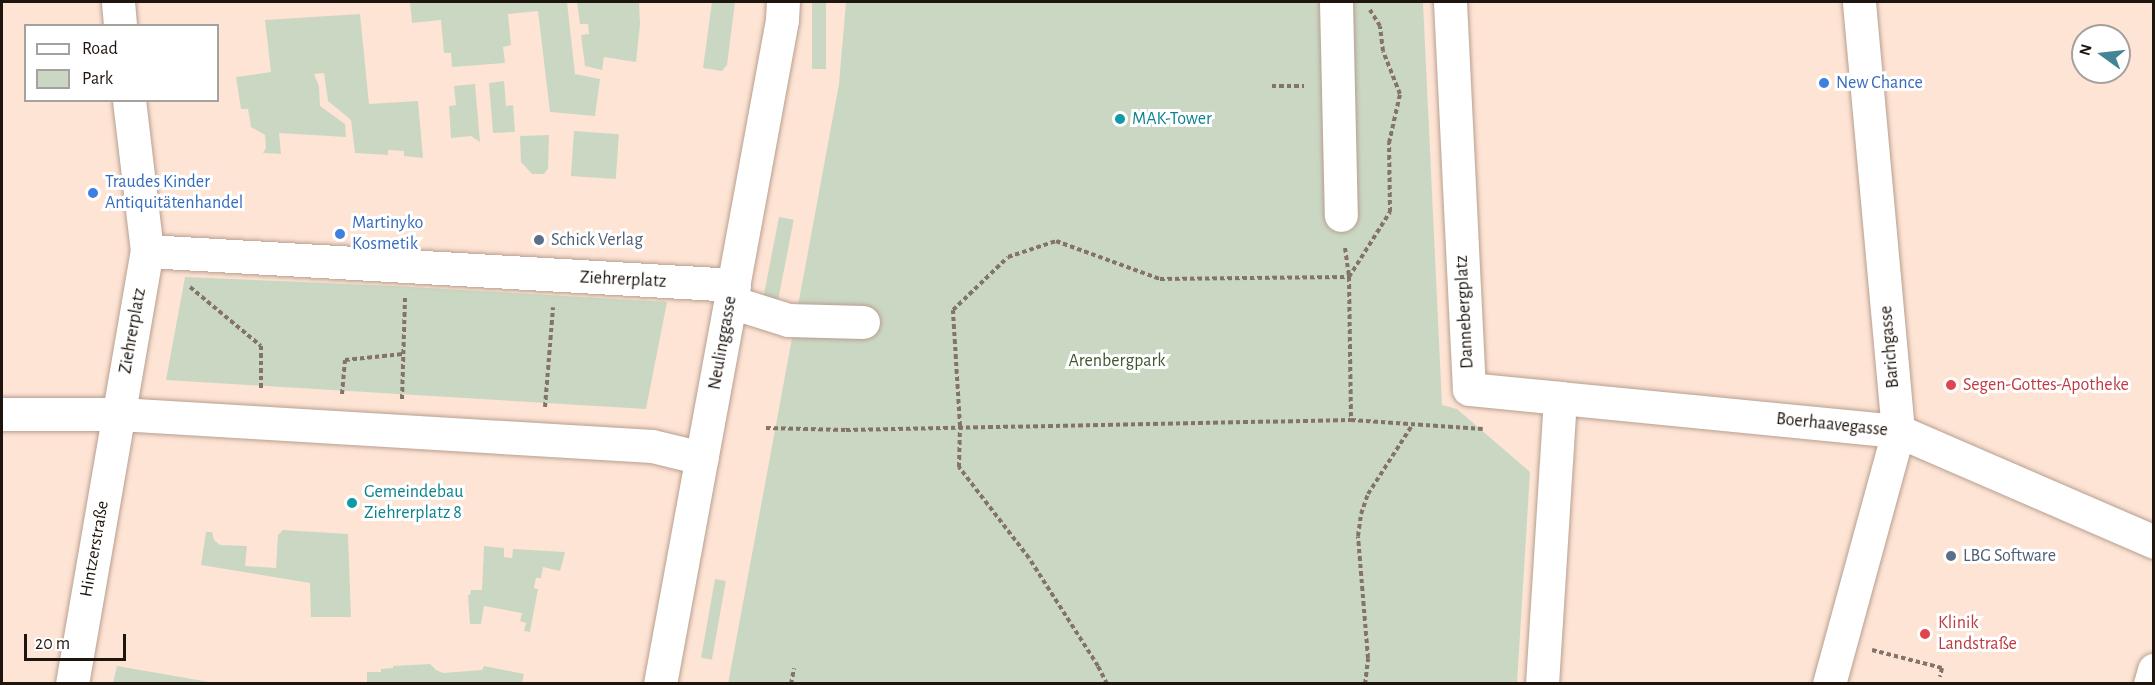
<!DOCTYPE html>
<html>
<head>
<meta charset="utf-8">
<style>
	body { margin:0 }
	#map { position:relative; width:2155px; height:685px; overflow:hidden; background:#fee4d4; font-family:"Alegreya Sans",sans-serif }
	div>[style] { position:absolute }
	[style*='--x'] { left:calc(var(--x)*1px); top:calc(var(--y)*1px); width:calc(var(--w)*1px); rotate:calc(var(--a)*1deg) }
	.green>* { inset:0; background:#cad8c3; transform-origin:0 0 }
	.path>* { height:4px; margin-top:-2px; transform-origin:0; background:repeating-linear-gradient(90deg,#847369 0 4.5px,transparent 0 7.5px) }
	.roads { filter:drop-shadow(0 0 2px #b79f90) drop-shadow(0 0 2px #b79f90) }
	.minor>* { height:33px; margin:-16.5px; padding:0 16.5px; transform-origin:16.5px; border-radius:16.5px; background:#fff }
	.dots>* { width:16px; height:16px; translate:-50% -50%; box-sizing:border-box; border:3px solid #fff; border-radius:50% }
	span { translate:-50% -50%; white-space:nowrap; text-align:center; line-height:1.15; -webkit-text-stroke:6px #fff; paint-order:stroke }
	.shop-label { font-size:18px; color:#366cbe }
	.left { translate:0 -50%; text-align:left }
	.culture-label { font-size:18px; color:#0d838f }
	.service-label { font-size:18px; color:#4e5e75 }
	.street-label { font-size:18px; color:#1e150f }
	.park-label { font-size:18px; color:#3d582e }
	.health-label { font-size:18px; color:#be3a42 }
	.frame { position:absolute; inset:0; border:3px solid #1e150f; pointer-events:none }
	.legend { position:absolute; left:24px; top:24px; width:195px; height:78px; box-sizing:border-box; background:#fff; border:2px solid #a5a19f; margin:0; padding:8px 10px; list-style:none; font-size:18px; color:#1e150f }
	.legend li { display:flex; align-items:center; gap:12px; height:30px }
	.legend b { width:30px; border:2px solid #a5a19f }
	.north { position:absolute; left:2071px; top:24px; width:60px; height:60px; box-sizing:border-box; background:#fff; border:2px solid #a5a19f; border-radius:50%; rotate:285deg; font-size:16px; font-weight:700; line-height:24px; text-align:center; color:#1e150f }
	.north::after { content:''; display:block; margin:auto; width:21px; height:27px; background:#428596; clip-path:polygon(50% 0,100% 100%,50% 72%,0 100%) }
	.scale { position:absolute; left:24px; top:634px; width:102px; height:27px; box-sizing:border-box; border:3px solid #1e150f; border-top:0; padding-left:8px; font-size:18px; line-height:21px; white-space:nowrap; color:#1e150f; -webkit-text-stroke:4px #fff; paint-order:stroke }
</style>
</head>
<body>
<div id="map">
	<div class="green">
		<div style="clip-path:polygon(410px 2px,567px 2px,575px 74px,600px 79px,595px 116px,550px 112px,538px 11px,508px 14px,511px 45px,503px 47px,505px 63px,452px 67px,451px 53px,444px 53px,441px 20px,412px 23px)"></div>
		<div style="clip-path:polygon(577px 2px,639px 2px,640px 24px,636px 62px,604px 57px,602px 70px,585px 66px,581px 35px,589px 34px,588px 24px,580px 24px)"></div>
		<div style="clip-path:polygon(712px 2px,735px 2px,727px 65px,722px 71px,703px 68px)"></div>
		<div style="left:812px;top:2px;width:14px;height:67px"></div>
		<div style="clip-path:polygon(846px 2px,1423px 2px,1442px 405px,1457px 409px,1530px 472px,1517px 683px,728px 684px,839px 84px)"></div>
		<div style="clip-path:polygon(360px 14px,369px 104px,418px 101px,423px 158px,404px 156px,404px 151px,388px 150px,388px 155px,355px 153px,351px 120px,328px 101px,324px 73px,314px 74px,319px 86px,320px 106px,345px 124px,346px 137px,279px 133px,281px 154px,263px 153px,266px 148px,265px 135px,251px 127px,248px 109px,241px 109px,236px 77px,271px 72px,265px 20px)"></div>
		<div style="clip-path:polygon(504px 81px,506px 106px,513px 105px,515px 132px,493px 133px,489px 83px)"></div>
		<div style="clip-path:polygon(475px 84px,480px 142px,471px 136px,451px 138px,449px 106px,456px 105px,454px 86px)"></div>
		<div style="left:574px;top:131px;width:45px;height:45px;rotate:4deg"></div>
		<div style="clip-path:polygon(549px 135px,548px 169px,544px 174px,532px 174px,521px 162px,520px 136px)"></div>
		<div style="left:779px;top:217px;width:15px;height:84px;rotate:11deg"></div>
		<div style="clip-path:polygon(185px 277px,393px 286px,667px 302px,646px 409px,166px 380px)"></div>
		<div style="clip-path:polygon(283px 530px,348px 534px,351px 617px,311px 617px,310px 583px,201px 565px,206px 532px,212px 532px,214px 540px,220px 545px,247px 546px,245px 566px,276px 568px,278px 535px)"></div>
		<div style="clip-path:polygon(484px 546px,504px 548px,504px 557px,512px 558px,513px 549px,565px 552px,560px 571px,543px 567px,541px 578px,536px 578px,534px 588px,538px 589px,530px 632px,524px 631px,526px 623px,520px 621px,522px 613px,484px 606px,481px 624px,470px 624px,468px 595px,470px 595px,471px 590px,482px 590px)"></div>
		<div style="left:715px;top:579px;width:11px;height:80px;rotate:10deg"></div>
		<div style="clip-path:polygon(430px 664px,436px 670px,443px 673px,482px 670px,484px 666px,524px 674px,522px 683px,367px 683px,367px 672px,381px 672px,381px 669px,393px 668px,393px 666px)"></div>
		<div style="clip-path:polygon(117px 666px,215px 683px,113px 683px)"></div>
	</div>
	<div class="path">
		<div style="--x:1272;--y:86;--w:32;--a:0"></div>
		<div style="--x:1345;--y:248;--w:29;--a:82"></div>
		<div style="--x:1349;--y:277;--w:143;--a:89.2"></div>
		<div style="--x:190;--y:287;--w:92;--a:39.7"></div>
		<div style="--x:261;--y:346;--w:45;--a:90"></div>
		<div style="--x:342;--y:394;--w:34;--a:-85"></div>
		<div style="--x:345;--y:360;--w:58;--a:-5.9"></div>
		<div style="--x:402;--y:399;--w:101;--a:-88.3"></div>
		<div style="--x:545;--y:407;--w:100;--a:-85.4"></div>
		<div style="--x:766;--y:428;--w:80;--a:1.4"></div>
		<div style="--x:846;--y:430;--w:505;--a:-1.13"></div>
		<div style="--x:1351;--y:420;--w:132;--a:3.9"></div>
		<div style="--x:1872;--y:650;--w:72;--a:14.4"></div>
		<div style="--x:1942;--y:668;--w:9;--a:103"></div>
		<div style="--x:791;--y:684;--w:16;--a:-79"></div>
		<div style="--x:1107;--y:684;--w:20;--a:-117"></div>
		<div style="--x:1098;--y:666;--w:128;--a:-122.6"></div>
		<div style="--x:1029;--y:558;--w:115;--a:-127.6"></div>
		<div style="--x:959;--y:467;--w:41;--a:-88.6"></div>
		<div style="--x:960;--y:426;--w:116;--a:-93.5"></div>
		<div style="--x:953;--y:310;--w:76;--a:-43.9"></div>
		<div style="--x:1008;--y:257;--w:51;--a:-18.4"></div>
		<div style="--x:1056;--y:241;--w:111;--a:20.1"></div>
		<div style="--x:1160;--y:279;--w:189;--a:-0.6"></div>
		<div style="--x:1349;--y:277;--w:77;--a:-57.8"></div>
		<div style="--x:1390;--y:212;--w:69;--a:-90.8"></div>
		<div style="--x:1389;--y:143;--w:50;--a:-77.3"></div>
		<div style="--x:1400;--y:94;--w:46;--a:-111.6"></div>
		<div style="--x:1383;--y:51;--w:25;--a:-97"></div>
		<div style="--x:1380;--y:26;--w:19;--a:-122"></div>
		<div style="--x:1365;--y:684;--w:26;--a:-83"></div>
		<div style="--x:1368;--y:658;--w:122;--a:-94.7"></div>
		<div style="--x:1358;--y:536;--w:22;--a:-82"></div>
		<div style="--x:1361;--y:514;--w:21;--a:-71"></div>
		<div style="--x:1368;--y:494;--w:83;--a:-57.3"></div>
	</div>
	<div class="roads">
		<div class="minor">
			<div style="--x:118;--y:2;--w:24;--a:85"></div>
			<div style="--x:1336;--y:2;--w:213;--a:88.7"></div>
			<div style="--x:1450;--y:2;--w:387;--a:87.2"></div>
			<div style="--x:1469;--y:389;--w:91;--a:5.6"></div>
			<div style="--x:1560;--y:398;--w:287;--a:93.6"></div>
			<div style="--x:147;--y:251;--w:588;--a:3.31"></div>
			<div style="--x:731;--y:302;--w:60;--a:17.5"></div>
			<div style="--x:788;--y:320;--w:75;--a:1.5"></div>
			<div style="--x:1560;--y:398;--w:340;--a:5.6"></div>
			<div style="--x:1898;--y:431;--w:279;--a:23.4"></div>
			<div style="--x:2;--y:414;--w:117;--a:0"></div>
			<div style="--x:119;--y:414;--w:534;--a:3.44"></div>
			<div style="--x:652;--y:446;--w:51;--a:13.5"></div>
			<div style="--x:72;--y:684;--w:439;--a:-80.2"></div>
			<div style="--x:147;--y:251;--w:152;--a:-96.8"></div>
			<div style="--x:660;--y:684;--w:675;--a:-79.59"></div>
			<div style="--x:782;--y:20;--w:18;--a:-87"></div>
			<div style="--x:1829;--y:684;--w:262;--a:-74.7"></div>
			<div style="--x:1898;--y:431;--w:431;--a:-95.2"></div>
			<div style="--x:2150;--y:684;--w:15;--a:-74"></div>
		</div>
	</div>
	<div class="dots">
		<div style="left:1824px;top:83px;background:#3f7fe0"></div>
		<div style="left:1120px;top:119px;background:#0f9aa8"></div>
		<div style="left:93px;top:193px;background:#3f7fe0"></div>
		<div style="left:340px;top:234px;background:#3f7fe0"></div>
		<div style="left:539px;top:240px;background:#5c6f8a"></div>
		<div style="left:1951px;top:385px;background:#e0444e"></div>
		<div style="left:352px;top:503px;background:#0f9aa8"></div>
		<div style="left:1951px;top:556px;background:#5c6f8a"></div>
		<div style="left:1925px;top:634px;background:#e0444e"></div>
	</div>
	<div class="shop-label">
		<span class="left" style="left:1836px;top:83px">New Chance</span>
		<span class="left" style="left:105px;top:193px">Traudes Kinder<br>Antiquitätenhandel</span>
		<span class="left" style="left:352px;top:234px">Martinyko<br>Kosmetik</span>
	</div>
	<div class="culture-label">
		<span class="left" style="left:1132px;top:119px">MAK-Tower</span>
		<span class="left" style="left:364px;top:503px">Gemeindebau<br>Ziehrerplatz 8</span>
	</div>
	<div class="service-label">
		<span class="left" style="left:551px;top:240px">Schick Verlag</span>
		<span class="left" style="left:1963px;top:556px">LBG Software</span>
	</div>
	<div class="street-label">
		<span style="left:623px;top:280px;rotate:3deg">Ziehrerplatz</span>
		<span style="left:1465px;top:312px;rotate:-93deg">Dannebergplatz</span>
		<span style="left:133px;top:331px;rotate:-80deg">Ziehrerplatz</span>
		<span style="left:723px;top:343px;rotate:-80deg">Neulinggasse</span>
		<span style="left:1890px;top:347px;rotate:-95deg">Barichgasse</span>
		<span style="left:1832px;top:425px;rotate:6deg">Boerhaavegasse</span>
		<span style="left:95px;top:549px;rotate:-80deg">Hintzerstraße</span>
	</div>
	<div class="park-label">
		<span style="left:1117px;top:361px">Arenbergpark</span>
	</div>
	<div class="health-label">
		<span class="left" style="left:1963px;top:385px">Segen-Gottes-Apotheke</span>
		<span class="left" style="left:1938px;top:634px">Klinik<br>Landstraße</span>
	</div>
	<div class="frame"></div>
	<ul class="legend">
	<li><b style="height:8px;background:#fff"></b>Road</li>
	<li><b style="height:16px;background:#cad8c3"></b>Park</li>
	</ul>
	<div class="north">N</div>
	<div class="scale">20 m</div>
</div>
</body>
</html>
